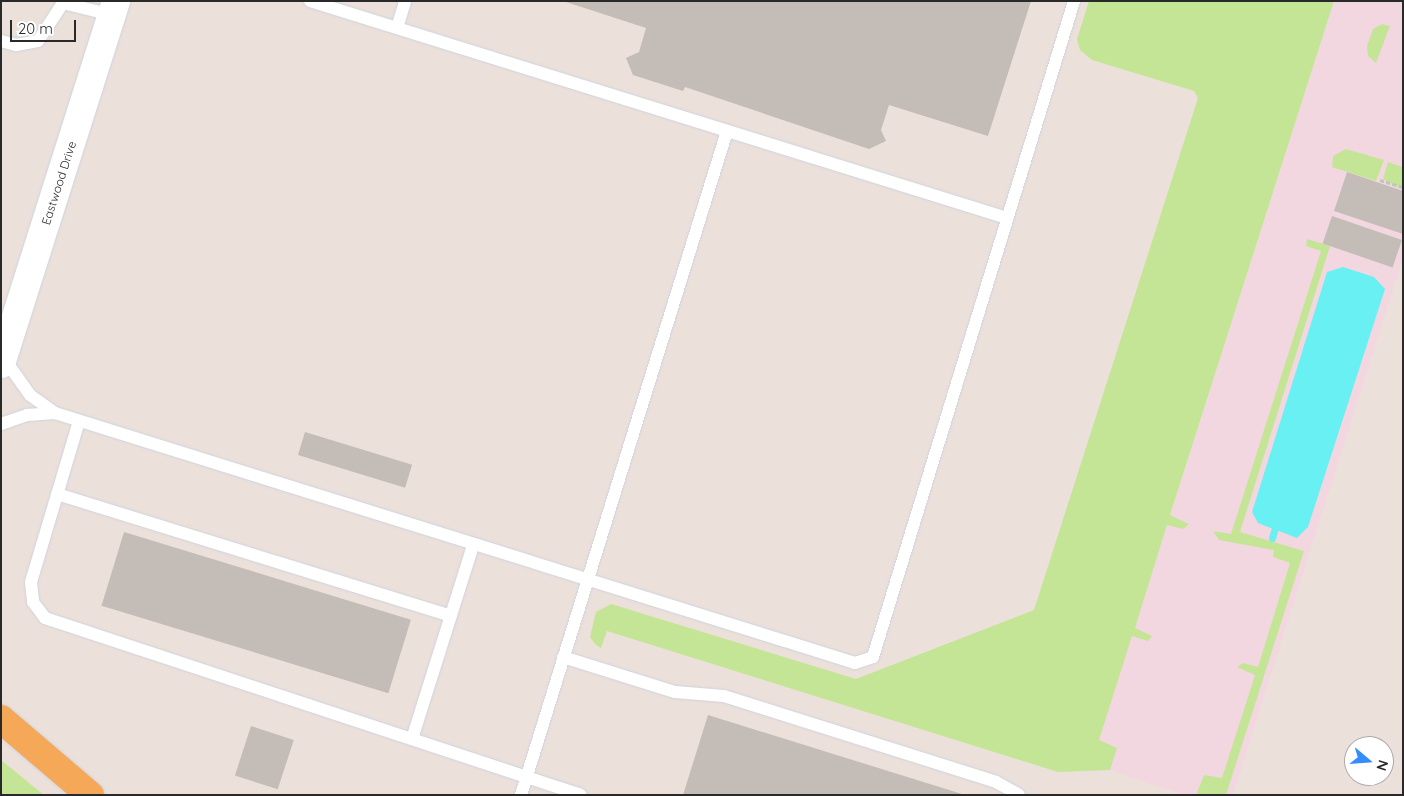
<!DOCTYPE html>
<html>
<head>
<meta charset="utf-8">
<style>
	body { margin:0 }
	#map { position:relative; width:1404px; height:796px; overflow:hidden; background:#ece0da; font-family:Quicksand,sans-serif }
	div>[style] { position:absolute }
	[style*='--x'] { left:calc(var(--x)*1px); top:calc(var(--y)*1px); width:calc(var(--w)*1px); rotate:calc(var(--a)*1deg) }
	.medical>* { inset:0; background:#f3d7e0 }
	.green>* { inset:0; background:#c4e595 }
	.water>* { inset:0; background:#69f0f2 }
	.stream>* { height:7px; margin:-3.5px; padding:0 3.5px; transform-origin:3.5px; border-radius:3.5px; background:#69f0f2 }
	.building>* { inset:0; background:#c4bcb6; transform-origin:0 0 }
	.path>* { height:3px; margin-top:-1.5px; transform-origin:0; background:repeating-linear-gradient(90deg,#c3c3c3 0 4px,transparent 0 6.5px) }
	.roads { filter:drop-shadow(0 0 1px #cdd4df) drop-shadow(0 0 1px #cdd4df) }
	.lane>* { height:12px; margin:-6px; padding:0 6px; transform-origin:6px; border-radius:6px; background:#fff }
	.secondary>* { height:28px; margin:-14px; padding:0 14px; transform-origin:14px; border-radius:14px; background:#fff }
	.primary>* { height:28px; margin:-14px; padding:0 14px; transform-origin:14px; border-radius:14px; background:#f5a857 }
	span { translate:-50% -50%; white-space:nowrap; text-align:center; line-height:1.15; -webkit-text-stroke:4px #fff; paint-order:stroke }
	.street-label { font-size:12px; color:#292929 }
	.frame { position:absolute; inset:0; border:2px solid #292929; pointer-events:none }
	.north { position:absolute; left:1344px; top:736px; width:50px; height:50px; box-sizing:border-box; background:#fff; border:1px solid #a9a9a9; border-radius:50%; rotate:108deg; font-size:14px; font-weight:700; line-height:20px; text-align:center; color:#292929 }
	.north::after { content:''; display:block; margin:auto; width:18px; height:22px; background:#348dff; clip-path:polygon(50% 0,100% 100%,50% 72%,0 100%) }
	.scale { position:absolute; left:10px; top:20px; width:66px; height:22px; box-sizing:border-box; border:2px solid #292929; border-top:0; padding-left:6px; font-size:15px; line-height:18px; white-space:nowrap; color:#292929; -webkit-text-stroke:4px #fff; paint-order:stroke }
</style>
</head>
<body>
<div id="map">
	<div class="medical">
		<div style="clip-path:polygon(1334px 1px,1403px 1px,1403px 258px,1233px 795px,1183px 795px,1091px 764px)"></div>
	</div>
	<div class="green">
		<div style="clip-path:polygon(1089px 1px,1334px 1px,1170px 515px,1189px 524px,1183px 529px,1167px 525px,1135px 628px,1152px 636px,1148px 641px,1132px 636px,1099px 740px,1117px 748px,1110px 770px,1058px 772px,607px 631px,601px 648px,595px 644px,590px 637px,596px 612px,611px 604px,856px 679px,1034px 610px,1198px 98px,1194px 91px,1092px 60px,1080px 50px,1077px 39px)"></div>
		<div style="clip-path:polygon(1382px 24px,1390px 26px,1376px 63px,1368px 56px,1367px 46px,1373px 29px)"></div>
		<div style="clip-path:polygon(1346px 149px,1384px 160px,1376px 181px,1332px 167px,1333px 156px)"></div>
		<div style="clip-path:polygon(1388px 162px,1403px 167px,1403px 190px,1383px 179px)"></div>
		<div style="clip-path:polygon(1307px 239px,1330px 246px,1240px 532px,1304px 551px,1226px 795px,1196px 795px,1204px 775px,1222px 778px,1255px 675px,1237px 667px,1243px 663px,1258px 667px,1290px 563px,1273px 557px,1274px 550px,1219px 540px,1213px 531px,1231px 534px,1321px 251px,1306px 246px)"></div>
		<div style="clip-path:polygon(1px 760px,28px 782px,44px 795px,1px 795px)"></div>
	</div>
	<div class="water">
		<div style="clip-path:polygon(1343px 267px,1374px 277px,1385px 289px,1308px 527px,1297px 538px,1258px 523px,1252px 512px,1327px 272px)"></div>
	</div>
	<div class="stream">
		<div style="--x:1272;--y:538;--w:18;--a:-74"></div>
	</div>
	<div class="building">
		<div style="clip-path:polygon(563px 1px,1031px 1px,988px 136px,889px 105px,881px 130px,886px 141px,869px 149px,685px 87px,683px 91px,633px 75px,626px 58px,639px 52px,646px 28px)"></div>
		<div style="clip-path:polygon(1347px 172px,1403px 191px,1403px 234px,1334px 211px)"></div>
		<div style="left:1332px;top:216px;width:74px;height:29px;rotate:19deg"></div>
		<div style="left:305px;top:432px;width:112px;height:24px;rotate:17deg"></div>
		<div style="left:124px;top:532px;width:300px;height:77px;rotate:17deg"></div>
		<div style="clip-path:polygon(708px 715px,962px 794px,962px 795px,683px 795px)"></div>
		<div style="left:251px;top:726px;width:45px;height:52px;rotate:18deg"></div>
	</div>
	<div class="path">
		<div style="--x:1380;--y:180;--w:24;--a:17"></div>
	</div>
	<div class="roads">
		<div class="lane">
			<div style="--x:310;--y:1;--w:730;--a:17.29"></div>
			<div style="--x:397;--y:28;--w:28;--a:-73"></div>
			<div style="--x:1;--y:41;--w:16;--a:15"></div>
			<div style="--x:16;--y:45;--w:22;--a:-10"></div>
			<div style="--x:38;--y:41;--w:45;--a:-56.7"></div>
			<div style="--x:63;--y:3;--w:50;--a:13.8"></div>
			<div style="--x:3;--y:357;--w:47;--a:54.6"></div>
			<div style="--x:30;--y:395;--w:31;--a:36"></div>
			<div style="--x:55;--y:413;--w:838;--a:17.35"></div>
			<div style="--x:855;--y:663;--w:19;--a:-18"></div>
			<div style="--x:873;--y:657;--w:686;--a:-72.96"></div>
			<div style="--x:79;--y:421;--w:168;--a:106.6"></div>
			<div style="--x:31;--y:582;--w:20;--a:84"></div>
			<div style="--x:33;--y:602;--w:20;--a:53"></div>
			<div style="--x:45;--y:618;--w:564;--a:18.27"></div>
			<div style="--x:1;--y:424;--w:28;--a:-19"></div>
			<div style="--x:27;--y:415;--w:28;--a:-4"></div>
			<div style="--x:57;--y:494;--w:412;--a:17.2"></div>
			<div style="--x:563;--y:657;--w:117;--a:17.4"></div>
			<div style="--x:675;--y:692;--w:49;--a:4.7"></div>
			<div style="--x:724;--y:696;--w:285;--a:17.5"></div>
			<div style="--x:996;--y:782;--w:26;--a:29"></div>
			<div style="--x:412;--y:739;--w:203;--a:-72.5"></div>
			<div style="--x:521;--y:795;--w:695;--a:-72.76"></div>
		</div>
		<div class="secondary">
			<div style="--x:1;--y:364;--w:381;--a:-72.4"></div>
		</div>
		<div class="primary">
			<div style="--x:1;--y:719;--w:117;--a:40.5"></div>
		</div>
	</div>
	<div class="street-label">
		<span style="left:59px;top:183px;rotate:-72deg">Eastwood Drive</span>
	</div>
	<div class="frame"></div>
	<div class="north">N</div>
	<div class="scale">20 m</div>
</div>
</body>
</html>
